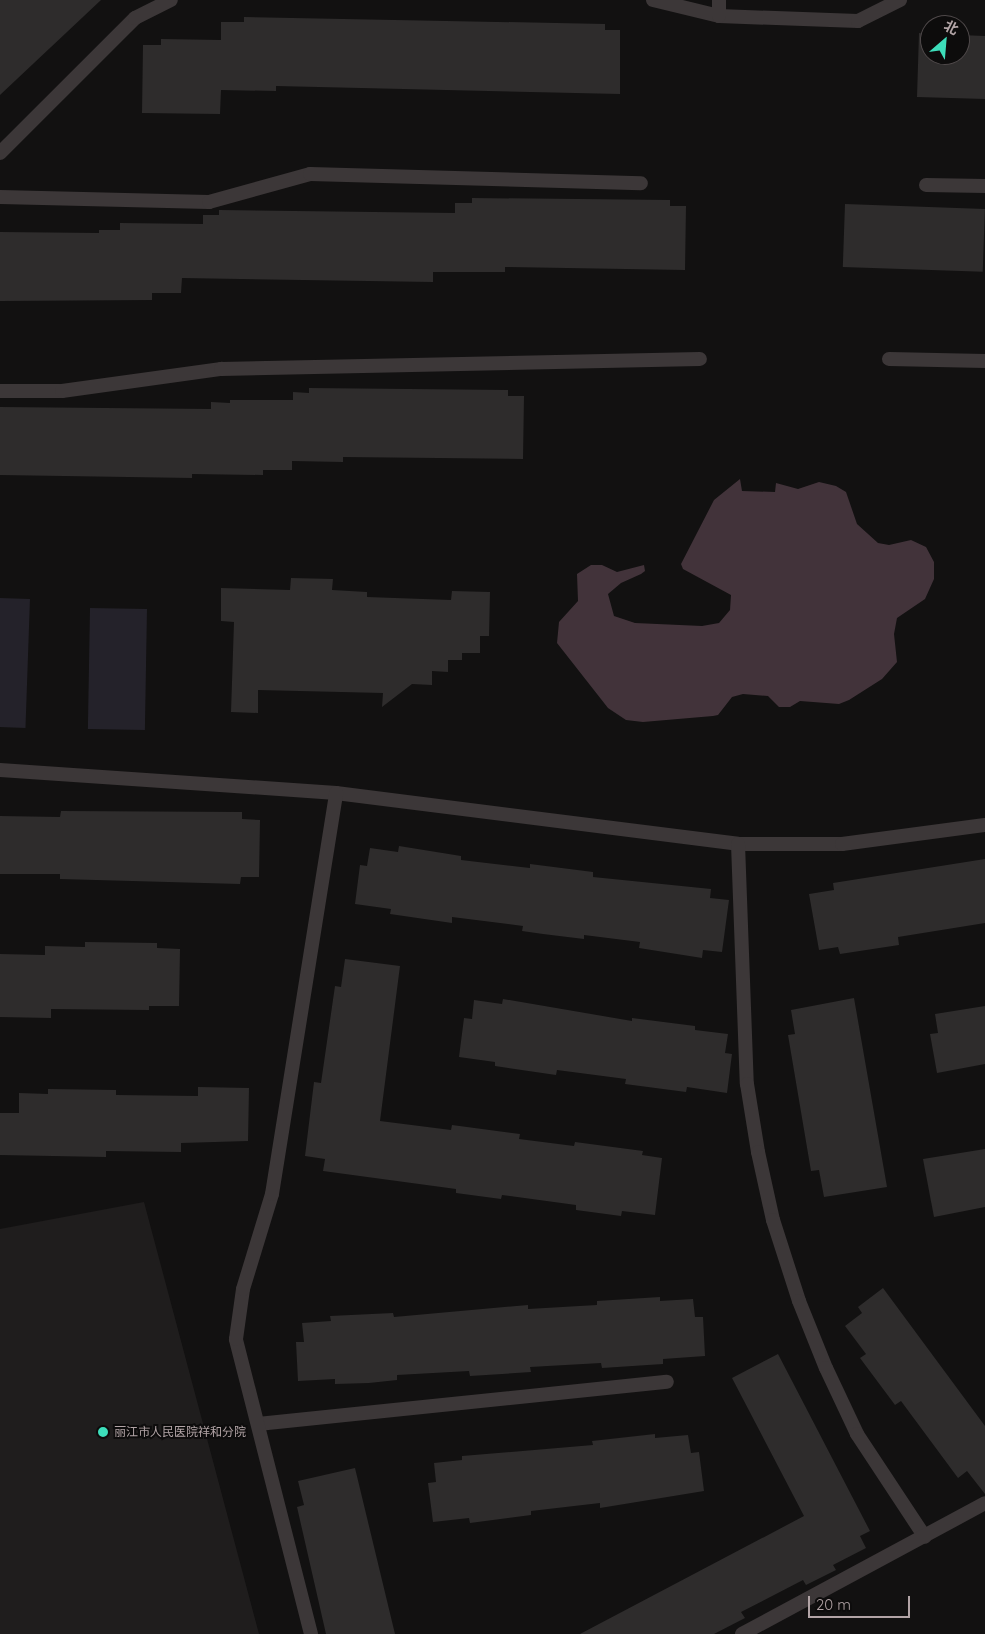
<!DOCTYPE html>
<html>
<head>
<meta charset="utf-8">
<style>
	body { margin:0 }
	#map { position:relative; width:985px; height:1634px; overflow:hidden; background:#121111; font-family:Quicksand,"Noto Sans SC",sans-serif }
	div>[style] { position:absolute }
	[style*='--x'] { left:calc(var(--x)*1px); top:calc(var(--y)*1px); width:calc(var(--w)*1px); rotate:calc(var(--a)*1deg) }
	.built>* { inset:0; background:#1f1d1d }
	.green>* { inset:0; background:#24222a; transform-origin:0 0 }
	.water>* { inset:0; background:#42333a }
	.building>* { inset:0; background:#2e2c2c; transform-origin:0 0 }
	.lane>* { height:14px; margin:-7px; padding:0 7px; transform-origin:7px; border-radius:7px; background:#3c3738 }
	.dots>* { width:14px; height:14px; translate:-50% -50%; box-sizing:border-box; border:2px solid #0d0c0c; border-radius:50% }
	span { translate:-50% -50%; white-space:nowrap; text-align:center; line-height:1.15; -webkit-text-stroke:4px #0d0c0c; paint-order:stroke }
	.poi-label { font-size:12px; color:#b2a4a6 }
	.left { translate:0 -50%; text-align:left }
	.north { position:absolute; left:920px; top:15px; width:50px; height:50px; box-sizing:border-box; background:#0d0c0c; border:1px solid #4f494a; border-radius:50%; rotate:27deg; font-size:14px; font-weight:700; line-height:20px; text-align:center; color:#b2a4a6 }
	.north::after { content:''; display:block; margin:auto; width:18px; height:22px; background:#3ddebb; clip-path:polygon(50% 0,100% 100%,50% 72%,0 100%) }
	.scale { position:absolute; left:808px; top:1596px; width:102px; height:22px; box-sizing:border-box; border:2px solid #b2a4a6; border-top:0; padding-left:6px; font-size:15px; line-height:18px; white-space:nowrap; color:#b2a4a6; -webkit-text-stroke:4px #0d0c0c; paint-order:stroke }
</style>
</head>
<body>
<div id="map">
	<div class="built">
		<div style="clip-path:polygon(144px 1202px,259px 1634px,0 1634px,0 1229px)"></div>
	</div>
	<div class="green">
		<div style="left:0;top:598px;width:30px;height:129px;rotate:2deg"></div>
		<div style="left:90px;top:608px;width:57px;height:121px;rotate:1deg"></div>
	</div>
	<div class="water">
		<div style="clip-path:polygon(740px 479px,742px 491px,775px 492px,776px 483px,798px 489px,819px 482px,836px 486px,846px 492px,857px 524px,878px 543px,889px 545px,911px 540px,926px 547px,934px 562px,934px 579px,925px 599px,897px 618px,894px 634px,897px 662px,882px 679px,849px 700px,839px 704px,800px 701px,790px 707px,779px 707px,768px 696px,743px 694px,732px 697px,718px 715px,713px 716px,643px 722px,626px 720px,608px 708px,557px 643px,559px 622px,578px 601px,577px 574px,591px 565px,602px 565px,617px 572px,644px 565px,645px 571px,641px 574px,621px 583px,608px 594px,614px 616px,635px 623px,702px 626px,719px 623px,730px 610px,731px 595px,683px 569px,681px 564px,714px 500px)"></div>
	</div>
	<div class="building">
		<div style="clip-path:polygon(0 0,101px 0,0 95px)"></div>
		<div style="clip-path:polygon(244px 17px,605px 24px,605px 30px,620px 30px,620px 94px,276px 86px,276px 91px,221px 90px,220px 114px,142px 113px,143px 45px,161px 45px,161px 39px,221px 40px,221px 22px,244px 22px)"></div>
		<div style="clip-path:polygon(919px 33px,930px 34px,930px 55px,960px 55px,960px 35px,985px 36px,985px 99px,917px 97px)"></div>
		<div style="clip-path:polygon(472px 198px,670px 200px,670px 206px,686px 206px,685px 270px,505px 267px,505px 272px,433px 272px,433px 282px,182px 278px,181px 293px,152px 293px,152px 300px,0 301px,0 232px,99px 233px,99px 230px,120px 230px,120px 223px,203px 224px,203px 215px,219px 215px,219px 210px,455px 213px,455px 203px,472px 203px)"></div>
		<div style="left:845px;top:204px;width:140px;height:63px;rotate:2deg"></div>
		<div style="clip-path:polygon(309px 388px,508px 390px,508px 396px,524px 396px,523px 459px,343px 457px,343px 462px,292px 461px,292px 470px,263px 470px,263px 475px,192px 474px,192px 478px,0 475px,0 407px,211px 409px,211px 402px,230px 403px,230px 400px,293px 400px,293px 392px,309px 393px)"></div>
		<div style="clip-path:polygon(291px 578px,333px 579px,332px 590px,367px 592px,367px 597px,451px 600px,452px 591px,490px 592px,489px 636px,480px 636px,480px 653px,462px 653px,462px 660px,448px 660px,448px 672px,432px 671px,432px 685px,412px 684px,382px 707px,383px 693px,258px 690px,258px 713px,231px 712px,234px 622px,221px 621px,221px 588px,290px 590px)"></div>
		<div style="clip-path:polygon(61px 811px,242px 812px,242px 819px,260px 820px,259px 877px,241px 877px,240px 884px,60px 879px,60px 874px,0 874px,0 816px,60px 817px)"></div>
		<div style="clip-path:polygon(399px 846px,461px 856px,461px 860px,530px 868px,530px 864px,593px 872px,593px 877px,711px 889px,710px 898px,729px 900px,722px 952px,703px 950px,702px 958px,639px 948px,640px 942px,584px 935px,584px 939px,543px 934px,522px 931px,523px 926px,452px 917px,452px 923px,390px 914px,391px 909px,355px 904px,360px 865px,367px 866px,370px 848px,398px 852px)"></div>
		<div style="clip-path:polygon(985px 859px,985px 923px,898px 937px,899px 945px,840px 954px,838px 947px,819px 950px,809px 894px,834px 890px,833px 883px)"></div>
		<div style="clip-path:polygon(85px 942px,157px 943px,157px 948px,180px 949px,179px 1006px,149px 1006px,149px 1010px,51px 1009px,51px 1018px,0 1017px,0 954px,45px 955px,45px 946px,85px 947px)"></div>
		<div style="clip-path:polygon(345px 959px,400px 966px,380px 1121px,451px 1130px,452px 1125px,520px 1134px,519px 1139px,574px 1146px,575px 1142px,643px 1151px,642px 1155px,662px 1158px,655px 1215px,622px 1211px,621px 1216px,576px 1210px,576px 1205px,502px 1195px,501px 1199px,456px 1193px,456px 1189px,323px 1171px,325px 1159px,305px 1156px,314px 1082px,321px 1083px,335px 986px,341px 987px)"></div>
		<div style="clip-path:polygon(854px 998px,887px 1187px,824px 1197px,819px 1170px,811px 1171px,788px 1035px,795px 1034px,791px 1010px)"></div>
		<div style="clip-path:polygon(503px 999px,632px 1021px,632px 1018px,695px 1026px,695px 1030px,728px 1034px,725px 1053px,732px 1054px,727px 1093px,687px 1087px,686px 1092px,625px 1084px,626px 1079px,557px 1070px,556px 1075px,495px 1066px,495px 1062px,459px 1057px,464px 1018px,472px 1019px,474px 1000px,502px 1004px)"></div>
		<div style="clip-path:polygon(985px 1006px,985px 1064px,937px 1073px,930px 1034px,938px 1033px,935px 1014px)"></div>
		<div style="clip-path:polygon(198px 1087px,249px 1088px,248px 1141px,181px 1143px,181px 1152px,106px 1151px,106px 1157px,0 1155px,0 1113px,19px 1113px,19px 1093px,48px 1094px,48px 1089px,116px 1090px,116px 1095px,198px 1096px)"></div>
		<div style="clip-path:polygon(985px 1149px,985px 1207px,934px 1217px,923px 1159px)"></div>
		<div style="clip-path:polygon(883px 1288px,985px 1426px,985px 1494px,967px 1471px,958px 1478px,901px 1401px,895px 1405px,860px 1358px,866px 1354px,845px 1326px,862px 1313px,858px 1307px)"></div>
		<div style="clip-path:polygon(660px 1297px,660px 1301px,693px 1299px,695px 1317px,703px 1317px,705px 1356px,663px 1359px,663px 1364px,602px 1368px,601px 1363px,530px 1367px,531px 1372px,470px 1376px,469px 1371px,397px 1375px,397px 1380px,369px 1383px,335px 1384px,335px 1379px,298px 1381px,296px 1342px,304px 1342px,302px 1323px,331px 1321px,330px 1316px,393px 1313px,394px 1317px,528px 1305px,528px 1309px,597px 1305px,597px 1301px)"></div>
		<div style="clip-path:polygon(778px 1354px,870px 1531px,860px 1536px,866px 1548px,833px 1565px,836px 1570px,806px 1585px,803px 1580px,741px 1612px,745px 1618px,714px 1634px,580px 1634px,804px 1516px,732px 1378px)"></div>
		<div style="clip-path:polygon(655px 1434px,655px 1438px,688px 1435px,691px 1453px,699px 1452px,704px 1491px,600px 1508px,600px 1503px,531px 1511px,531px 1515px,470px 1523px,469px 1518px,433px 1522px,428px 1483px,436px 1482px,434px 1463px,462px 1460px,462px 1456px,593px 1445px,592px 1441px)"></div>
		<div style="clip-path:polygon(355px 1468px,395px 1634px,326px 1634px,297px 1507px,304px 1505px,298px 1481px)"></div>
	</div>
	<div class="lane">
		<div style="--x:653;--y:0;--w:68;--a:13.6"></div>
		<div style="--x:719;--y:16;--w:139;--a:2.1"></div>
		<div style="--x:858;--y:21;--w:47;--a:-26.6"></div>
		<div style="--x:719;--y:16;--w:16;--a:-90"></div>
		<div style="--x:0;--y:153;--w:191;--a:-45"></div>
		<div style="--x:135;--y:18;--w:40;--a:-26.6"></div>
		<div style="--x:926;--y:185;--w:59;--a:1"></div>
		<div style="--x:0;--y:197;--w:209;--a:1.4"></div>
		<div style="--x:209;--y:202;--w:105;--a:-15.5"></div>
		<div style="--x:310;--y:174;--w:331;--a:1.6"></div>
		<div style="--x:889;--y:359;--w:96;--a:1.2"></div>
		<div style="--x:0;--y:391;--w:62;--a:0"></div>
		<div style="--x:62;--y:391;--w:161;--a:-7.9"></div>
		<div style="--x:221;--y:369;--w:479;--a:-1.2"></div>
		<div style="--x:0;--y:770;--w:337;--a:3.9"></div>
		<div style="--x:336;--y:793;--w:405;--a:7.2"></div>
		<div style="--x:738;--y:844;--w:104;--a:0"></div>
		<div style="--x:842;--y:844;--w:144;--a:-7.6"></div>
		<div style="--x:738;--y:844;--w:240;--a:87.9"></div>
		<div style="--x:747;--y:1084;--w:69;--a:80.8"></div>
		<div style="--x:758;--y:1152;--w:70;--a:77.6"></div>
		<div style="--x:773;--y:1220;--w:85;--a:72.2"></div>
		<div style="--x:799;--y:1301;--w:72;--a:68.1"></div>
		<div style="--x:826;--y:1368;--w:73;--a:64.8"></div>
		<div style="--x:857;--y:1434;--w:123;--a:56.6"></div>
		<div style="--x:258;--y:1424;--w:411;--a:-5.9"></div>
		<div style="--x:311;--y:1634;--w:304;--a:-104.3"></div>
		<div style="--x:236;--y:1339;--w:50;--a:-82"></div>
		<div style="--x:243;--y:1289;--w:99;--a:-73"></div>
		<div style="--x:272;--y:1194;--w:406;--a:-80.9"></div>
		<div style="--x:742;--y:1634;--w:276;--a:-28.3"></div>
	</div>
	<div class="dots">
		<div style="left:103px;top:1432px;background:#3ddebb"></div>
	</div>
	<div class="poi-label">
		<span class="left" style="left:114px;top:1432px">丽江市人民医院祥和分院</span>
	</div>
	<div class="north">北</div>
	<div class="scale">20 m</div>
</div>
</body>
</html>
